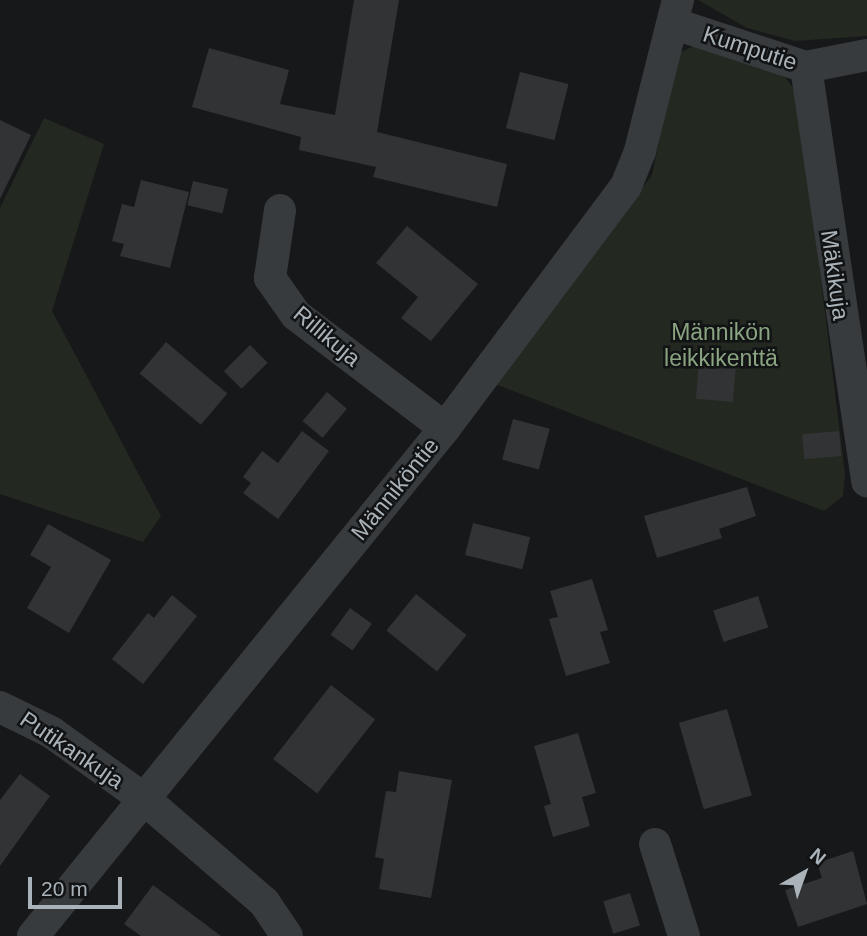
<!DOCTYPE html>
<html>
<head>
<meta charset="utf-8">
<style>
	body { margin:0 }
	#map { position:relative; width:867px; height:936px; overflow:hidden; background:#171819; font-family:Helvetica,sans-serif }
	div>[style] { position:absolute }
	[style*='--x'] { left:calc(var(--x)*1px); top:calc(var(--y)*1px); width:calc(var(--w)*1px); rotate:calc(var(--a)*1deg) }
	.green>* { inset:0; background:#232921 }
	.building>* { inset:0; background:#323335; transform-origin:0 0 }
	.street>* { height:32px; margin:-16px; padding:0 16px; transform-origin:16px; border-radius:16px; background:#383b3e }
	span { translate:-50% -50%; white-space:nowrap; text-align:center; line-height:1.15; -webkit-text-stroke:5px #121314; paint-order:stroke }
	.street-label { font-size:23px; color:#aab3b9 }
	.park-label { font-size:23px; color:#8aa481 }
	.north { position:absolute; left:769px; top:838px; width:70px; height:70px; -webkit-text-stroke:5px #121314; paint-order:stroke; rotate:40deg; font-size:19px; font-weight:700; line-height:28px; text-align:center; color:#aab3b9 }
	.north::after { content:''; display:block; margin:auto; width:24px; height:32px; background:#aab3b9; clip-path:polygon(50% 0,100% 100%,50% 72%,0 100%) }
	.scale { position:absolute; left:28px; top:877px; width:94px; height:32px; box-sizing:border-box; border:4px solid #aab3b9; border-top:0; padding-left:9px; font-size:21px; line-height:24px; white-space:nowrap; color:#aab3b9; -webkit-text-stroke:5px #121314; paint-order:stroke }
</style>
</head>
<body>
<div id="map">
	<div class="green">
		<div style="clip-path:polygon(698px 0,867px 0,867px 36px,795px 41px,747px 28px)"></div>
		<div style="clip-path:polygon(700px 43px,780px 71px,798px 94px,845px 474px,843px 496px,824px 511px,495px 384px,652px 175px,675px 66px,681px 52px)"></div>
		<div style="clip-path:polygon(44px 118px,104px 144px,52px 311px,161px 516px,143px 542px,0 494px,0 208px)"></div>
	</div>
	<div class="building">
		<div style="clip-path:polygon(354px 0,399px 0,377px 132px,507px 164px,497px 207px,373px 177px,376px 167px,299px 150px,301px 137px,192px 107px,209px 48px,289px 70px,280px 104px,335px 115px)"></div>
		<div style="left:520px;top:72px;width:50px;height:58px;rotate:14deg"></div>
		<div style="clip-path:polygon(0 120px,31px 135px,0 199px)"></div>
		<div style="clip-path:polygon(141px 180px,189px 192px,170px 268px,120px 256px,124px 244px,112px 241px,122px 204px,134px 207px)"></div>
		<div style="left:193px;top:181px;width:36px;height:25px;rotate:13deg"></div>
		<div style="clip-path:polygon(407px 226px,478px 284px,431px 341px,401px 318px,418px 297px,376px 263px)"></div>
		<div style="left:166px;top:342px;width:80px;height:41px;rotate:40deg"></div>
		<div style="left:250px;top:345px;width:25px;height:37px;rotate:45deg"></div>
		<div style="left:699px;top:363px;width:37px;height:36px;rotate:5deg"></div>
		<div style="left:327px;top:392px;width:26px;height:38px;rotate:40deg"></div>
		<div style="left:513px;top:419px;width:38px;height:42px;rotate:15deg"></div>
		<div style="clip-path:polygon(302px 431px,329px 451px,278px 519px,243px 493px,251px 483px,243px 477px,262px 451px,278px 463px)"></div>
		<div style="left:839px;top:431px;width:25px;height:37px;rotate:85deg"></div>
		<div style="clip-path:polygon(747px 487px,756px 516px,719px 529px,722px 538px,657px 558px,644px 516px)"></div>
		<div style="left:473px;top:523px;width:59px;height:33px;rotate:14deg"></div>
		<div style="clip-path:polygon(48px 524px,111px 560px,69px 633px,27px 608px,51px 567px,30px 555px)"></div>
		<div style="clip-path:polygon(592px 579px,608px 630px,600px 632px,610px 663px,566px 676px,549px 619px,558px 617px,550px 591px)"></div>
		<div style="left:416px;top:594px;width:65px;height:47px;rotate:39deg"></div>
		<div style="clip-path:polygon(172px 595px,197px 616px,143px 684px,112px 659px,148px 613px,154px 618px)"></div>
		<div style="left:758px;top:596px;width:33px;height:47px;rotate:72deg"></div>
		<div style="left:350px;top:608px;width:27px;height:33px;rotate:36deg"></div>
		<div style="left:331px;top:685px;width:56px;height:94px;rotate:38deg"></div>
		<div style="left:727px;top:709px;width:90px;height:50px;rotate:74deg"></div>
		<div style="clip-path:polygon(578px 733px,596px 793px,582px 797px,590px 826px,553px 837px,544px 806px,551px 804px,534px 746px)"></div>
		<div style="clip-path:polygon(399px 771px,452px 780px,431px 898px,379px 889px,384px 859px,375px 857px,386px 791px,396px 792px)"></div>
		<div style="clip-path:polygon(20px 774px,50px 796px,0 866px,0 800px)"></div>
		<div style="clip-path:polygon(853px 851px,867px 904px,798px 927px,785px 890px,822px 878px,817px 863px)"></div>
		<div style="clip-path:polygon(153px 885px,221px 936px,141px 936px,124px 924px)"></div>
		<div style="left:630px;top:893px;width:34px;height:28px;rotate:73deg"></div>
	</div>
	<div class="street">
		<div style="--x:675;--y:24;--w:138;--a:18.2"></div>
		<div style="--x:806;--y:67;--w:62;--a:-11.1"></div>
		<div style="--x:806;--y:67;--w:419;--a:81.6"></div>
		<div style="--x:280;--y:210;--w:69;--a:98.4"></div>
		<div style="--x:270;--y:278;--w:45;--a:54.9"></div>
		<div style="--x:296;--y:315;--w:187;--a:37.2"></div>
		<div style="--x:0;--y:707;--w:57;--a:26.1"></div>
		<div style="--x:51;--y:732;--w:113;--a:35.7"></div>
		<div style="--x:143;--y:798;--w:160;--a:40.7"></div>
		<div style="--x:264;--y:902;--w:41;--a:55.9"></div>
		<div style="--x:655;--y:844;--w:96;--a:72.5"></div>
		<div style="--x:33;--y:936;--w:654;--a:-50.96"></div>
		<div style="--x:445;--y:428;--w:302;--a:-53.2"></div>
		<div style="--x:626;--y:186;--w:38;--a:-68"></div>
		<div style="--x:640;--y:151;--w:156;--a:-75.9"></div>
	</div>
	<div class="street-label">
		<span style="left:750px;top:48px;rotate:18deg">Kumputie</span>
		<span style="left:835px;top:275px;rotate:82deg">Mäkikuja</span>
		<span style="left:327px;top:336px;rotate:40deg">Rillikuja</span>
		<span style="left:395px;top:489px;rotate:-51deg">Männiköntie</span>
		<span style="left:72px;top:750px;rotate:34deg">Putikankuja</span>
	</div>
	<div class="park-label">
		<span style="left:721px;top:345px">Männikön<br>leikkikenttä</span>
	</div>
	<div class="north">N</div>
	<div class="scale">20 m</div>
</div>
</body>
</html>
